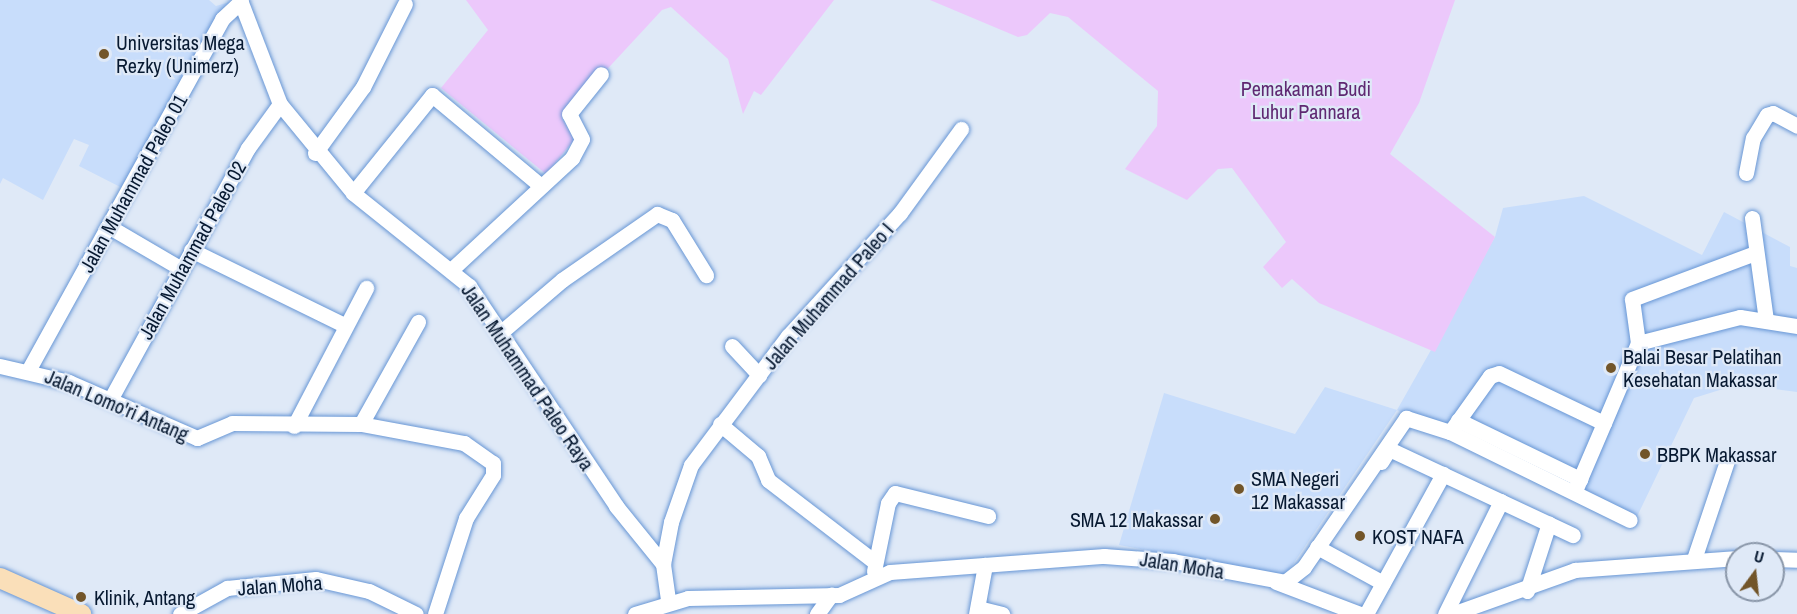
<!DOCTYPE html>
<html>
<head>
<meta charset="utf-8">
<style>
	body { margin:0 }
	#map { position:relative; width:1797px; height:614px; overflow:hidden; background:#dfe9f7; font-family:"Archivo Narrow",sans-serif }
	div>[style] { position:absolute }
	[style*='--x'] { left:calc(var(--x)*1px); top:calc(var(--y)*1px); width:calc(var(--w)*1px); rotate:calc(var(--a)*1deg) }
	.built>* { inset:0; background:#c8ddfb }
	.green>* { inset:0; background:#ecc8fb }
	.roads { filter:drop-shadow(0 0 2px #6796d5) drop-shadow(0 0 2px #6796d5) }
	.minor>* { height:15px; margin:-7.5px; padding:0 7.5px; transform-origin:7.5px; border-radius:7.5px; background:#fff }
	.major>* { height:20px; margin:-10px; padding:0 10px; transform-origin:10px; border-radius:10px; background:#fadfb9 }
	.dots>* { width:16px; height:16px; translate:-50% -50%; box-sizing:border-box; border:3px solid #dfe9f7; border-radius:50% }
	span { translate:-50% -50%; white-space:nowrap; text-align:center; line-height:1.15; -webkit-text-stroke:4.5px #dfe9f7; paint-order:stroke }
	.poi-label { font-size:20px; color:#071931 }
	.left { translate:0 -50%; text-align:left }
	.right { translate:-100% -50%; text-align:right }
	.park-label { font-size:20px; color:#5f2872 }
	.street-label { font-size:20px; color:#071931 }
	.north { position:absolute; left:1725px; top:542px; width:60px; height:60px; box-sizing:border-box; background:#dfe9f7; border:2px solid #8996a8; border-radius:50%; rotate:15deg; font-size:16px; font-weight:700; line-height:24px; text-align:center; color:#071931 }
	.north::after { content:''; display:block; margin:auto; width:21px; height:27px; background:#725529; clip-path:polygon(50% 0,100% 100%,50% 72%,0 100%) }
</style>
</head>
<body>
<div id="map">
	<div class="built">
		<div style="clip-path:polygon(0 0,209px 0,216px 6px,237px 0,132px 193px,79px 166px,89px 145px,74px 139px,43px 200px,3px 178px,0 184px)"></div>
		<div style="clip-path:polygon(1584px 196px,1702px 255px,1724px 212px,1790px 247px,1790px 266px,1797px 268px,1797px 392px,1739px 384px,1694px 398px,1631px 529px,1397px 410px,1285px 576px,1119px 545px,1164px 393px,1295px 434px,1325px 387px,1397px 410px,1495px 237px,1503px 208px)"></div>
	</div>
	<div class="green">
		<div style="clip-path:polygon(466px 0,834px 0,761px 95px,754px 91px,743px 114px,728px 59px,671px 7px,662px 10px,562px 118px,574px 140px,546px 174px,441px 88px,488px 30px)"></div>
		<div style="clip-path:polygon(930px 0,1455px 0,1419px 103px,1390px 154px,1495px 237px,1435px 352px,1319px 303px,1292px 279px,1282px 288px,1263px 267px,1286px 242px,1232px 168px,1218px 169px,1187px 200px,1125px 169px,1157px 126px,1158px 91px,1068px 17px,1050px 13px,1027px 35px,1018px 37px)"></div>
	</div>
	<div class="roads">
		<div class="minor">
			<div style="--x:240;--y:0;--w:111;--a:69"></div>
			<div style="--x:280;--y:104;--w:115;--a:50.6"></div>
			<div style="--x:353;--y:193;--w:149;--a:38.7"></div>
			<div style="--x:469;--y:286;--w:265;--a:56.2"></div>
			<div style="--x:616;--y:506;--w:75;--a:51"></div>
			<div style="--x:663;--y:564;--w:37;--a:82"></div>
			<div style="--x:315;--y:153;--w:82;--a:-54"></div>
			<div style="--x:363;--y:87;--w:93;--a:-63.2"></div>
			<div style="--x:1746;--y:173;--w:36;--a:-79"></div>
			<div style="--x:1753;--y:138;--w:27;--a:-59"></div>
			<div style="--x:1767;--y:115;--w:6;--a:-18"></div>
			<div style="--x:1773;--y:113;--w:27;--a:28"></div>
			<div style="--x:353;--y:193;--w:126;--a:-51.1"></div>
			<div style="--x:432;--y:95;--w:142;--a:39.9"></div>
			<div style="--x:1752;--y:218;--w:103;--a:82.2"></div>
			<div style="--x:108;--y:226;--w:83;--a:30.3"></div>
			<div style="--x:191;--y:250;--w:170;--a:26.1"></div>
			<div style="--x:451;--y:270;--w:165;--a:-42.8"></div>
			<div style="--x:572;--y:158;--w:21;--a:-62"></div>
			<div style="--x:582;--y:139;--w:28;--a:-117"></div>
			<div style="--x:569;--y:114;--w:51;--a:-51.3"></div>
			<div style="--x:500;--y:333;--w:82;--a:-40.5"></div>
			<div style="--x:562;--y:280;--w:116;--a:-34.8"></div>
			<div style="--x:657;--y:214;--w:16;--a:22"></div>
			<div style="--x:672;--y:220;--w:65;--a:58.3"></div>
			<div style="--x:1638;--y:343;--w:105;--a:-14.3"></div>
			<div style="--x:1740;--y:317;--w:58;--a:9"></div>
			<div style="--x:732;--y:346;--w:40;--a:47"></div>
			<div style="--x:0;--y:366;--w:71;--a:13.1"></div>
			<div style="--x:69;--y:382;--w:140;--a:23.6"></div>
			<div style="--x:197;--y:438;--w:38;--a:-23"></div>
			<div style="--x:232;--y:423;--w:129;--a:0.4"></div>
			<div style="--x:361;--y:424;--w:117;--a:-60.8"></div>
			<div style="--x:29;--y:369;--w:400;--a:-61.1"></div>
			<div style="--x:222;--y:19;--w:26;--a:-43"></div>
			<div style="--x:110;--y:400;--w:287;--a:-61.3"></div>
			<div style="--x:248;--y:148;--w:54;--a:-54"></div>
			<div style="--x:1458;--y:420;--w:136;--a:25.8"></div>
			<div style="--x:361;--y:424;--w:105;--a:10.5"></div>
			<div style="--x:464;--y:443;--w:35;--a:35"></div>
			<div style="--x:493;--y:463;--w:12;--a:90"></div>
			<div style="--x:493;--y:475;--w:51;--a:122.1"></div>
			<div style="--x:466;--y:518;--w:101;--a:107.9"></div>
			<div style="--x:720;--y:424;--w:50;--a:40.1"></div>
			<div style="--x:758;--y:456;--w:26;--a:67"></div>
			<div style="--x:768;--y:480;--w:135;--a:37.5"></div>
			<div style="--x:294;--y:426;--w:156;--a:-62.4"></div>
			<div style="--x:1450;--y:432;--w:69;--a:-54.5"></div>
			<div style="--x:1490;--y:376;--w:9;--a:-18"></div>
			<div style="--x:1499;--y:373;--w:116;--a:25.5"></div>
			<div style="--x:1604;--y:423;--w:87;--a:-67"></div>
			<div style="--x:1638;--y:343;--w:44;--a:-97.8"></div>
			<div style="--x:1632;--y:299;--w:131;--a:-20.5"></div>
			<div style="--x:1381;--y:462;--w:15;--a:-58"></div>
			<div style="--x:1389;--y:449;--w:203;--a:25.1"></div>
			<div style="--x:1577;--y:486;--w:69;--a:-66.8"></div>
			<div style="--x:1317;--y:547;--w:75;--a:28.6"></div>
			<div style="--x:1694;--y:559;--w:103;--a:-71.4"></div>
			<div style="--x:1773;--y:559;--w:24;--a:2"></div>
			<div style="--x:663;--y:564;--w:43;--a:-79.2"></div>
			<div style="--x:671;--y:522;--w:60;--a:-70.7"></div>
			<div style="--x:691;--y:465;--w:161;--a:-53.1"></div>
			<div style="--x:788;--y:336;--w:166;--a:-47.7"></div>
			<div style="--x:900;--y:213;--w:104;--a:-54"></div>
			<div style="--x:874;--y:571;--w:69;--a:-78.4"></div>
			<div style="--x:888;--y:503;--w:12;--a:-55"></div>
			<div style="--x:895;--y:493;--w:96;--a:13.9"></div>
			<div style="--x:1276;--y:582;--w:90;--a:20.9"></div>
			<div style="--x:1527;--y:591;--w:71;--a:-72.1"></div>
			<div style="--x:978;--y:608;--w:25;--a:14"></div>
			<div style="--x:180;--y:614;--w:54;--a:-29"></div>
			<div style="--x:227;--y:588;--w:89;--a:-5.8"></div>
			<div style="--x:316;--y:579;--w:54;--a:12.8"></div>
			<div style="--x:369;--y:591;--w:52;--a:26.1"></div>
			<div style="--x:635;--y:614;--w:55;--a:-16.8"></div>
			<div style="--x:688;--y:598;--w:151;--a:-1.1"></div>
			<div style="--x:839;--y:595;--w:56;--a:-24.3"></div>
			<div style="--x:890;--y:572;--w:215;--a:-4.3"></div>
			<div style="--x:1104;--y:556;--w:69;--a:4.1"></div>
			<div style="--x:1173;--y:561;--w:114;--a:10.6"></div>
			<div style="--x:1285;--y:582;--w:24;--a:-38"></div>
			<div style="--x:1304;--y:567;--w:181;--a:-55.6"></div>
			<div style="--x:1406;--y:418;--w:46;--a:17.7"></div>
			<div style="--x:1450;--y:432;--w:200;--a:26.1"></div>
			<div style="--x:817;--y:614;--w:24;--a:-54"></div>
			<div style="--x:976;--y:614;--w:50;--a:-79.6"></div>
			<div style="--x:1366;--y:614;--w:160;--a:-61.2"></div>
			<div style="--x:1445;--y:614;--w:126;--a:-63.6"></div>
			<div style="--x:1452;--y:614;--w:131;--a:-19.7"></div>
			<div style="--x:1575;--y:570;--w:162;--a:-4.2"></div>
		</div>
		<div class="major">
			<div style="--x:0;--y:578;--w:89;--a:24"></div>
		</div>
	</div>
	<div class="dots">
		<div style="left:104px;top:54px;background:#725529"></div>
		<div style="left:1611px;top:368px;background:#725529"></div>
		<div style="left:1645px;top:454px;background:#725529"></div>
		<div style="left:1239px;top:489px;background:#725529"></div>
		<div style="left:1215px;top:519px;background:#725529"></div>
		<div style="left:1360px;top:536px;background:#725529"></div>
		<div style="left:81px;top:597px;background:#725529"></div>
	</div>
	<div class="poi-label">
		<span class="left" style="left:116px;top:54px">Universitas Mega<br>Rezky (Unimerz)</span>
		<span class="left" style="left:1623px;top:368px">Balai Besar Pelatihan<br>Kesehatan Makassar</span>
		<span class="left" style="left:1657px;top:454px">BBPK Makassar</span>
		<span class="left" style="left:1251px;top:490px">SMA Negeri<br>12 Makassar</span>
		<span class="right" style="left:1203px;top:519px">SMA 12 Makassar</span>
		<span class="left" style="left:1372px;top:536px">KOST NAFA</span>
		<span class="left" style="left:94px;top:597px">Klinik, Antang</span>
	</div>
	<div class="park-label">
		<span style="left:1306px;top:100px">Pemakaman Budi<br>Luhur Pannara</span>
	</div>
	<div class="street-label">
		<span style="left:133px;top:183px;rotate:-61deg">Jalan Muhammad Paleo 01</span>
		<span style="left:192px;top:250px;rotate:-61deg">Jalan Muhammad Paleo 02</span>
		<span style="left:828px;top:296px;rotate:-49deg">Jalan Muhammad Paleo I</span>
		<span style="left:528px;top:377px;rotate:56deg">Jalan Muhammad Paleo Raya</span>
		<span style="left:117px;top:405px;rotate:23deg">Jalan Lomo'ri Antang</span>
		<span style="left:1182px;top:565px;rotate:9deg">Jalan Moha</span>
		<span style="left:280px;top:585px;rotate:-4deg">Jalan Moha</span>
	</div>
	<div class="north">U</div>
</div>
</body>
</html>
